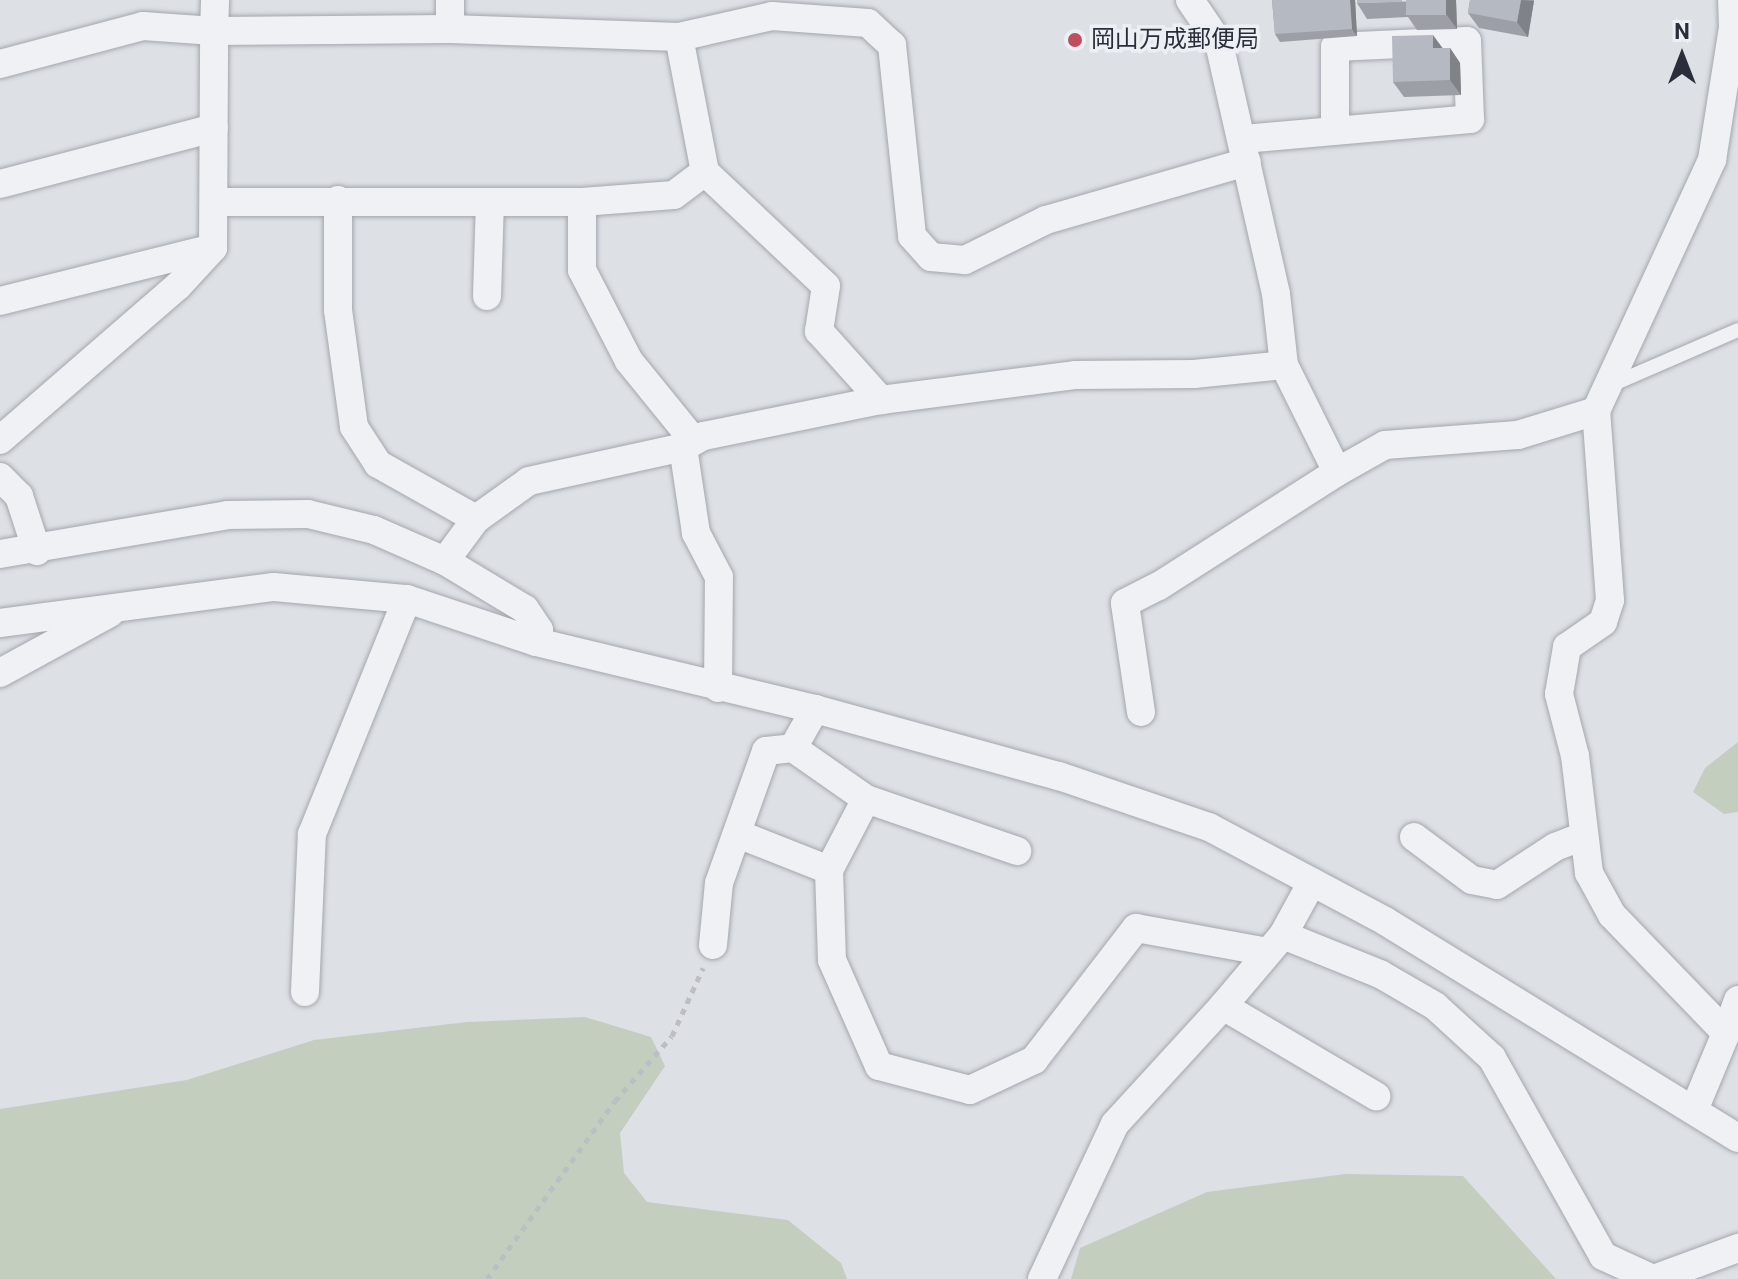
<!DOCTYPE html>
<html>
<head>
<meta charset="utf-8">
<style>
	body { margin:0 }
	#map { position:relative; width:1738px; height:1279px; overflow:hidden; background:#dde0e5; font-family:Roboto,"Noto Sans JP",sans-serif }
	div>[style] { position:absolute }
	[style*='--x'] { left:calc(var(--x)*1px); top:calc(var(--y)*1px); width:calc(var(--w)*1px); rotate:calc(var(--a)*1deg) }
	.green>* { inset:0; background:#c3cebf }
	.path>* { height:5px; margin-top:-2.5px; transform-origin:0; background:repeating-linear-gradient(90deg,#bcbec4 0 6px,transparent 0 12px) }
	.roads { filter:drop-shadow(0 0 2px #a3a7ae) drop-shadow(0 0 2px #a3a7ae) }
	.service>* { height:14px; margin:-7px; padding:0 7px; transform-origin:7px; border-radius:7px; background:#eff1f4 }
	.minor>* { height:28px; margin:-14px; padding:0 14px; transform-origin:14px; border-radius:14px; background:#eff1f4 }
	.wall>* { inset:0; background:#9c9fa6 }
	.shaded-wall>* { inset:0; background:#7f8287 }
	.building>* { inset:0; background:#b5b9c1; transform-origin:0 0 }
	.dots>* { width:22px; height:22px; translate:-50% -50%; box-sizing:border-box; border:4px solid #eceff3; border-radius:50% }
	span { translate:-50% -50%; white-space:nowrap; text-align:center; line-height:1.15; -webkit-text-stroke:7px #eceff3; paint-order:stroke }
	.poi-label { font-size:24px; color:#292e3a }
	.left { translate:0 -50%; text-align:left }
	.north { position:absolute; left:1642px; top:16px; width:80px; height:80px; -webkit-text-stroke:6px #eceff3; paint-order:stroke; rotate:0deg; font-size:22px; font-weight:700; line-height:32px; text-align:center; color:#292e3a }
	.north::after { content:''; display:block; margin:auto; width:28px; height:36px; background:#292e3a; clip-path:polygon(50% 0,100% 100%,50% 72%,0 100%) }
</style>
</head>
<body>
<div id="map">
	<div class="green">
		<div style="clip-path:polygon(1738px 742px,1738px 812px,1724px 814px,1693px 792px,1705px 768px)"></div>
		<div style="clip-path:polygon(585px 1017px,651px 1037px,665px 1066px,620px 1133px,624px 1173px,647px 1202px,788px 1220px,841px 1263px,847px 1279px,0 1279px,0 1109px,187px 1080px,314px 1040px,467px 1022px)"></div>
		<div style="clip-path:polygon(1346px 1174px,1463px 1176px,1556px 1279px,1071px 1279px,1080px 1248px,1207px 1192px)"></div>
	</div>
	<div class="path">
		<div style="--x:487;--y:1279;--w:219;--a:-54.3"></div>
		<div style="--x:615;--y:1101;--w:86;--a:-48.8"></div>
		<div style="--x:672;--y:1036;--w:75;--a:-65.5"></div>
	</div>
	<div class="roads">
		<div class="service">
			<div style="--x:1611;--y:385;--w:138;--a:-23.4"></div>
		</div>
		<div class="minor">
			<div style="--x:450;--y:0;--w:29;--a:90"></div>
			<div style="--x:1190;--y:0;--w:52;--a:56"></div>
			<div style="--x:1219;--y:43;--w:257;--a:77.2"></div>
			<div style="--x:1276;--y:294;--w:71;--a:83.6"></div>
			<div style="--x:1284;--y:365;--w:119;--a:63.6"></div>
			<div style="--x:1337;--y:472;--w:55;--a:-29.4"></div>
			<div style="--x:1385;--y:445;--w:133;--a:-4.3"></div>
			<div style="--x:1518;--y:435;--w:82;--a:-17.1"></div>
			<div style="--x:0;--y:64;--w:148;--a:-14.9"></div>
			<div style="--x:143;--y:26;--w:71;--a:4"></div>
			<div style="--x:214;--y:31;--w:31;--a:-88"></div>
			<div style="--x:1243;--y:139;--w:228;--a:-5"></div>
			<div style="--x:1470;--y:119;--w:78;--a:-92.2"></div>
			<div style="--x:1467;--y:41;--w:132;--a:177.4"></div>
			<div style="--x:1335;--y:47;--w:81;--a:90"></div>
			<div style="--x:705;--y:172;--w:166;--a:43.3"></div>
			<div style="--x:826;--y:286;--w:46;--a:98.8"></div>
			<div style="--x:819;--y:331;--w:93;--a:48.1"></div>
			<div style="--x:0;--y:184;--w:221;--a:-14.7"></div>
			<div style="--x:338;--y:200;--w:110;--a:90"></div>
			<div style="--x:338;--y:310;--w:118;--a:82.2"></div>
			<div style="--x:354;--y:427;--w:44;--a:57"></div>
			<div style="--x:378;--y:464;--w:112;--a:29.3"></div>
			<div style="--x:215;--y:202;--w:367;--a:0"></div>
			<div style="--x:582;--y:202;--w:92;--a:-4.4"></div>
			<div style="--x:674;--y:195;--w:39;--a:-37"></div>
			<div style="--x:705;--y:172;--w:137;--a:-100.9"></div>
			<div style="--x:582;--y:202;--w:68;--a:90"></div>
			<div style="--x:582;--y:270;--w:102;--a:62.7"></div>
			<div style="--x:629;--y:361;--w:103;--a:50.9"></div>
			<div style="--x:487;--y:296;--w:94;--a:-88.2"></div>
			<div style="--x:0;--y:301;--w:219;--a:-14"></div>
			<div style="--x:213;--y:248;--w:217;--a:-89.7"></div>
			<div style="--x:214;--y:31;--w:236;--a:-0.5"></div>
			<div style="--x:450;--y:29;--w:229;--a:2"></div>
			<div style="--x:679;--y:37;--w:95;--a:-12.7"></div>
			<div style="--x:772;--y:16;--w:96;--a:4.2"></div>
			<div style="--x:868;--y:23;--w:33;--a:43"></div>
			<div style="--x:892;--y:45;--w:192;--a:84"></div>
			<div style="--x:912;--y:236;--w:28;--a:48"></div>
			<div style="--x:931;--y:257;--w:34;--a:5"></div>
			<div style="--x:965;--y:260;--w:90;--a:-26.3"></div>
			<div style="--x:1046;--y:220;--w:209;--a:-16.1"></div>
			<div style="--x:0;--y:440;--w:235;--a:-40.9"></div>
			<div style="--x:178;--y:286;--w:52;--a:-47.4"></div>
			<div style="--x:0;--y:477;--w:27;--a:45"></div>
			<div style="--x:19;--y:496;--w:58;--a:71.9"></div>
			<div style="--x:0;--y:554;--w:231;--a:-9.7"></div>
			<div style="--x:228;--y:515;--w:80;--a:-0.7"></div>
			<div style="--x:308;--y:514;--w:68;--a:13.6"></div>
			<div style="--x:374;--y:530;--w:77;--a:23.6"></div>
			<div style="--x:445;--y:561;--w:93;--a:31"></div>
			<div style="--x:525;--y:609;--w:25;--a:56"></div>
			<div style="--x:539;--y:630;--w:12;--a:104"></div>
			<div style="--x:445;--y:561;--w:52;--a:-53.6"></div>
			<div style="--x:476;--y:519;--w:65;--a:-35.6"></div>
			<div style="--x:529;--y:481;--w:158;--a:-12.4"></div>
			<div style="--x:0;--y:623;--w:276;--a:-7.5"></div>
			<div style="--x:274;--y:587;--w:134;--a:5.2"></div>
			<div style="--x:407;--y:599;--w:136;--a:18.4"></div>
			<div style="--x:536;--y:642;--w:287;--a:13.5"></div>
			<div style="--x:815;--y:709;--w:253;--a:15.4"></div>
			<div style="--x:1059;--y:776;--w:158;--a:18.8"></div>
			<div style="--x:1209;--y:827;--w:200;--a:28.1"></div>
			<div style="--x:1385;--y:921;--w:414;--a:31.6"></div>
			<div style="--x:0;--y:673;--w:125;--a:-28.6"></div>
			<div style="--x:718;--y:688;--w:111;--a:-89.5"></div>
			<div style="--x:719;--y:577;--w:50;--a:-117.6"></div>
			<div style="--x:696;--y:533;--w:87;--a:-98.6"></div>
			<div style="--x:683;--y:447;--w:24;--a:-28"></div>
			<div style="--x:704;--y:436;--w:181;--a:-11.5"></div>
			<div style="--x:881;--y:400;--w:197;--a:-7.3"></div>
			<div style="--x:1076;--y:375;--w:118;--a:-0.5"></div>
			<div style="--x:1194;--y:374;--w:90;--a:-5.7"></div>
			<div style="--x:1141;--y:712;--w:110;--a:-98.4"></div>
			<div style="--x:1125;--y:603;--w:38;--a:-27"></div>
			<div style="--x:1159;--y:586;--w:211;--a:-32.6"></div>
			<div style="--x:793;--y:748;--w:89;--a:34.9"></div>
			<div style="--x:866;--y:799;--w:80;--a:117.5"></div>
			<div style="--x:866;--y:799;--w:160;--a:19"></div>
			<div style="--x:738;--y:834;--w:98;--a:21.6"></div>
			<div style="--x:829;--y:870;--w:90;--a:88.1"></div>
			<div style="--x:832;--y:960;--w:116;--a:66.1"></div>
			<div style="--x:879;--y:1066;--w:94;--a:14.8"></div>
			<div style="--x:970;--y:1090;--w:71;--a:-25.1"></div>
			<div style="--x:1034;--y:1060;--w:167;--a:-52.3"></div>
			<div style="--x:1136;--y:928;--w:134;--a:10.3"></div>
			<div style="--x:1414;--y:837;--w:72;--a:36.6"></div>
			<div style="--x:1472;--y:880;--w:25;--a:11"></div>
			<div style="--x:1497;--y:885;--w:69;--a:-33.2"></div>
			<div style="--x:1555;--y:847;--w:31;--a:-21"></div>
			<div style="--x:1312;--y:882;--w:60;--a:118.7"></div>
			<div style="--x:1283;--y:935;--w:93;--a:130.2"></div>
			<div style="--x:1223;--y:1006;--w:178;--a:30.5"></div>
			<div style="--x:1283;--y:935;--w:105;--a:21.9"></div>
			<div style="--x:1380;--y:974;--w:64;--a:30.2"></div>
			<div style="--x:1435;--y:1006;--w:77;--a:42.4"></div>
			<div style="--x:1492;--y:1058;--w:227;--a:60.7"></div>
			<div style="--x:1603;--y:1256;--w:55;--a:24.7"></div>
			<div style="--x:713;--y:945;--w:62;--a:-84.5"></div>
			<div style="--x:719;--y:883;--w:140;--a:-70.4"></div>
			<div style="--x:766;--y:751;--w:27;--a:-6"></div>
			<div style="--x:793;--y:748;--w:45;--a:-60.6"></div>
			<div style="--x:305;--y:992;--w:158;--a:-87.5"></div>
			<div style="--x:312;--y:834;--w:253;--a:-68"></div>
			<div style="--x:1726;--y:1033;--w:35;--a:-70"></div>
			<div style="--x:1694;--y:1110;--w:83;--a:-67.4"></div>
			<div style="--x:1726;--y:1033;--w:164;--a:-134"></div>
			<div style="--x:1612;--y:915;--w:48;--a:-118.7"></div>
			<div style="--x:1589;--y:873;--w:118;--a:-96.8"></div>
			<div style="--x:1575;--y:756;--w:64;--a:-104.5"></div>
			<div style="--x:1559;--y:694;--w:48;--a:-80.3"></div>
			<div style="--x:1567;--y:647;--w:44;--a:-34.8"></div>
			<div style="--x:1603;--y:622;--w:23;--a:-72"></div>
			<div style="--x:1610;--y:600;--w:190;--a:-94.2"></div>
			<div style="--x:1596;--y:411;--w:277;--a:-65.2"></div>
			<div style="--x:1712;--y:160;--w:134;--a:-81"></div>
			<div style="--x:1733;--y:28;--w:28;--a:-92"></div>
			<div style="--x:1042;--y:1279;--w:171;--a:-64.8"></div>
			<div style="--x:1115;--y:1124;--w:160;--a:-47.5"></div>
			<div style="--x:1654;--y:1279;--w:90;--a:-20.3"></div>
		</div>
	</div>
	<div class="wall">
		<div style="clip-path:polygon(1272px 0,1355px 0,1357px 36px,1280px 42px,1275px 34px)"></div>
		<div style="clip-path:polygon(1456px 0,1457px 29px,1417px 30px,1408px 17px,1367px 19px,1357px 3px)"></div>
		<div style="clip-path:polygon(1470px 0,1534px 0,1528px 37px,1479px 28px,1468px 13px)"></div>
		<div style="clip-path:polygon(1442px 48px,1450px 48px,1460px 63px,1461px 95px,1404px 97px,1393px 82px)"></div>
	</div>
	<div class="shaded-wall">
		<div style="clip-path:polygon(1350px 0,1355px 0,1357px 36px,1352px 29px)"></div>
		<div style="clip-path:polygon(1446px 0,1456px 0,1457px 29px,1446px 14px)"></div>
		<div style="clip-path:polygon(1521px 0,1534px 1px,1528px 37px,1517px 22px)"></div>
		<div style="clip-path:polygon(1433px 35px,1444px 50px,1433px 48px)"></div>
		<div style="clip-path:polygon(1450px 48px,1460px 63px,1461px 95px,1450px 80px)"></div>
	</div>
	<div class="building">
		<div style="clip-path:polygon(1272px 0,1350px 0,1352px 29px,1275px 34px)"></div>
		<div style="clip-path:polygon(1357px 0,1402px 0,1402px 2px,1357px 3px)"></div>
		<div style="left:1406px;top:0;width:40px;height:15px"></div>
		<div style="clip-path:polygon(1470px 0,1521px 0,1517px 22px,1468px 13px)"></div>
		<div style="clip-path:polygon(1433px 35px,1433px 48px,1450px 48px,1450px 80px,1393px 82px,1392px 36px)"></div>
	</div>
	<div class="dots">
		<div style="left:1075px;top:40px;background:#be4f5c"></div>
	</div>
	<div class="poi-label">
		<span class="left" style="left:1091px;top:40px">岡山万成郵便局</span>
	</div>
	<div class="north">N</div>
</div>
</body>
</html>
